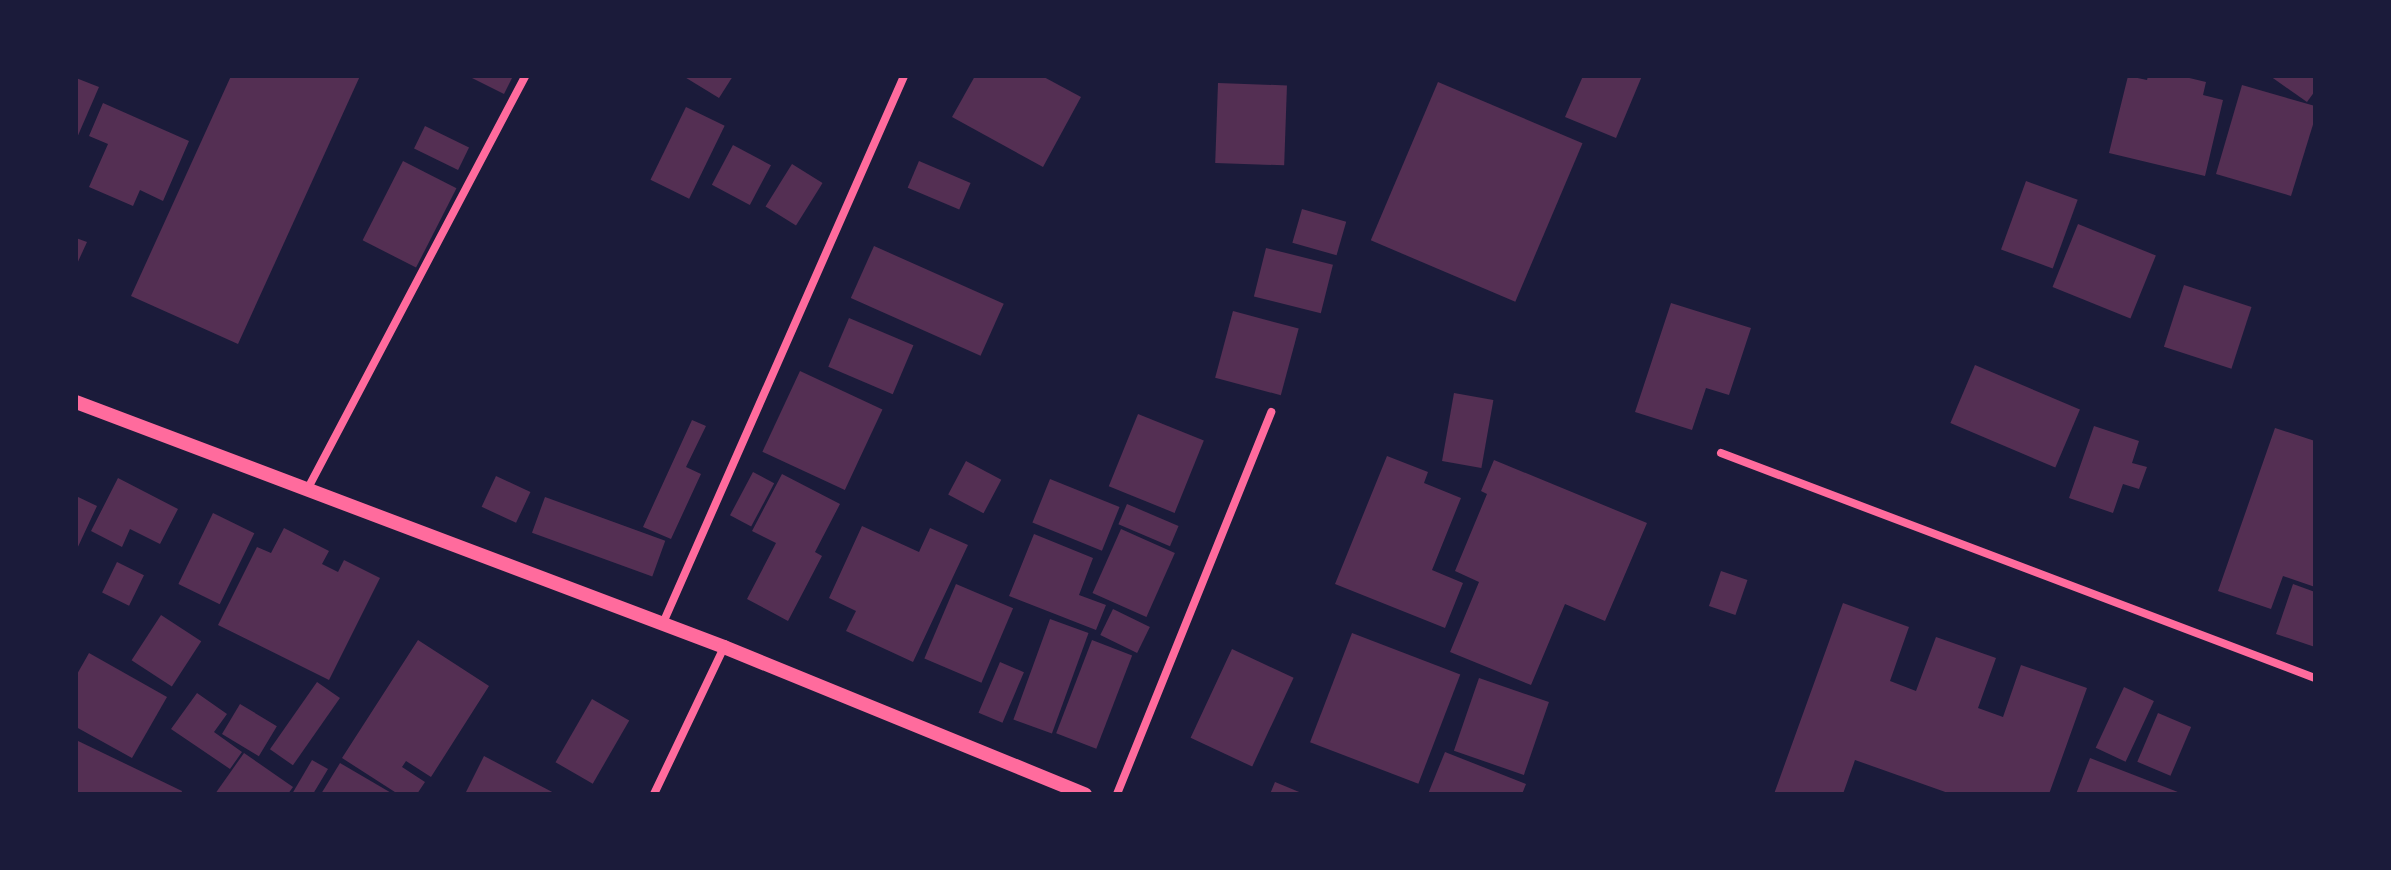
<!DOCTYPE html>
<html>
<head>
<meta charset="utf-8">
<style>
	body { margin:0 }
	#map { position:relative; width:2391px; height:870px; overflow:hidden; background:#1b1b3a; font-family:"Crimson Pro",serif }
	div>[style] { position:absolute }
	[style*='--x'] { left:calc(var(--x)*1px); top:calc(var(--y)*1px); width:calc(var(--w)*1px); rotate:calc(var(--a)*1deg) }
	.building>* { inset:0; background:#542f53; transform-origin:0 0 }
	.minor>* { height:8px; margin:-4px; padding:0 4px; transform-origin:4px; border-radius:4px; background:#ff6b9d }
	.tertiary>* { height:14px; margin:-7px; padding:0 7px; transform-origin:7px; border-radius:7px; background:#ff6b9d }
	span { translate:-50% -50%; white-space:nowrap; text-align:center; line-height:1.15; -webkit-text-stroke:8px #1b1b3a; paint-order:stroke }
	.frame { position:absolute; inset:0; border:78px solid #1b1b3a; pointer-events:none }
</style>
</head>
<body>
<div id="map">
	<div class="building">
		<div style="clip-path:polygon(231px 76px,360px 76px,238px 344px,131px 296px)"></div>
		<div style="clip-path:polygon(468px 76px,513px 76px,504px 94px)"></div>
		<div style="clip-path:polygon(683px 76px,733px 76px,719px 98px)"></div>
		<div style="clip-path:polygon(975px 76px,1042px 76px,1081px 97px,1043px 167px,952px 117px)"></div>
		<div style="clip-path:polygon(1583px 76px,1642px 76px,1616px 138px,1565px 117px)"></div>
		<div style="clip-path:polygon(2128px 76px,2147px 80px,2148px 76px,2181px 76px,2206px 82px,2203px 95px,2223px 100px,2205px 176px,2109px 153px)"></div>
		<div style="clip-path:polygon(2270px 76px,2315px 76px,2315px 91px,2307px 102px)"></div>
		<div style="clip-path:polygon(76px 78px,99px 87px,76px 140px)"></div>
		<div style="left:1438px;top:82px;width:157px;height:172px;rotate:23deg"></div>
		<div style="left:1218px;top:83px;width:69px;height:80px;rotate:2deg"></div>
		<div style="clip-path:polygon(2242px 85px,2315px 106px,2315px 118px,2291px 196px,2216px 174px)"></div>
		<div style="clip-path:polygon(103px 103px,189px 141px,163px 201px,140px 190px,133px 206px,89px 187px,108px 144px,89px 136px)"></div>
		<div style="left:686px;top:107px;width:43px;height:81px;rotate:26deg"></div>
		<div style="left:425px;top:126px;width:49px;height:25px;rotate:26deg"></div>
		<div style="left:733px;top:145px;width:43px;height:45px;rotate:28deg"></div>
		<div style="left:403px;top:161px;width:60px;height:89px;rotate:27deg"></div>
		<div style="left:919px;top:161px;width:56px;height:29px;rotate:23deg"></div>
		<div style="left:792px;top:164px;width:36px;height:50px;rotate:32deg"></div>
		<div style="left:2026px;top:181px;width:55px;height:73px;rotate:20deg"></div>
		<div style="left:1302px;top:209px;width:46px;height:35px;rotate:16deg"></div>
		<div style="left:2078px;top:224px;width:84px;height:68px;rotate:22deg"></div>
		<div style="clip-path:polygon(76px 238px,87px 242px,76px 266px)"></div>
		<div style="left:874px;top:246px;width:142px;height:57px;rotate:24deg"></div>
		<div style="left:1266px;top:248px;width:69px;height:50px;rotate:14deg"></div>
		<div style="left:2184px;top:285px;width:71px;height:65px;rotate:18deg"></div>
		<div style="clip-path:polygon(1671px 303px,1751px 328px,1729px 395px,1706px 388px,1692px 430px,1635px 412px)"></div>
		<div style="left:1233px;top:311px;width:68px;height:69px;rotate:15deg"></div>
		<div style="left:849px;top:318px;width:70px;height:53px;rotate:23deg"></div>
		<div style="left:1975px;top:365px;width:114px;height:63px;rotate:23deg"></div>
		<div style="left:800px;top:371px;width:91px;height:89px;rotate:25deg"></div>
		<div style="left:1454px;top:393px;width:40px;height:69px;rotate:10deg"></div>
		<div style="left:1138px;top:414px;width:71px;height:78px;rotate:22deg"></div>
		<div style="clip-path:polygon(692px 420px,706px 426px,686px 467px,701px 474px,671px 539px,643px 527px)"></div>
		<div style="clip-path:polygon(2094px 426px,2139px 441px,2132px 463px,2147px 467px,2139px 489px,2123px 484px,2113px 513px,2069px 498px)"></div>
		<div style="clip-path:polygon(2275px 428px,2315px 441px,2315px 587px,2283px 576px,2271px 609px,2218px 591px)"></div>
		<div style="clip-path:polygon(1387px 456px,1428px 472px,1424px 483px,1461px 498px,1432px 570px,1463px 583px,1445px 628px,1335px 584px)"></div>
		<div style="clip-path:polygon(1494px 460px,1647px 523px,1605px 621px,1565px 604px,1531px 685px,1450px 652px,1479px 582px,1455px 571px,1487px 494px,1481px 491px)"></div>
		<div style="left:966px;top:461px;width:40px;height:38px;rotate:28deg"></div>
		<div style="left:753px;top:472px;width:24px;height:49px;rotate:28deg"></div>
		<div style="clip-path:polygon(782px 474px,840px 504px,815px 552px,822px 556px,788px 621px,747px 599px,776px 543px,752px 531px)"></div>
		<div style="left:496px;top:476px;width:38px;height:34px;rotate:25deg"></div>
		<div style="clip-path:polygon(118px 478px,178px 509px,160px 544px,130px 529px,122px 547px,91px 531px)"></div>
		<div style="left:1050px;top:479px;width:75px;height:47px;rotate:22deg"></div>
		<div style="clip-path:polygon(76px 496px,97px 506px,76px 551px)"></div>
		<div style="left:545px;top:497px;width:128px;height:38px;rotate:20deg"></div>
		<div style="left:1127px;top:504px;width:56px;height:22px;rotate:23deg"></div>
		<div style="left:213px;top:513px;width:46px;height:79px;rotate:26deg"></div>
		<div style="clip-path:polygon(862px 526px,919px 552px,930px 528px,968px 545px,913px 662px,846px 631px,856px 611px,829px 598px)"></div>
		<div style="clip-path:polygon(284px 528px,329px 551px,322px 564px,338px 572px,344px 560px,380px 578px,329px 680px,218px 625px,257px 547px,271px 553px)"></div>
		<div style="left:1121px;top:529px;width:59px;height:70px;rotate:24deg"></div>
		<div style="clip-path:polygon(1034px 534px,1093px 558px,1079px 595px,1106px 605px,1096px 630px,1009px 596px)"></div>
		<div style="left:117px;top:562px;width:30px;height:34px;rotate:26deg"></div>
		<div style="left:1721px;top:571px;width:28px;height:37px;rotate:19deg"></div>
		<div style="left:956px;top:584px;width:62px;height:81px;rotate:23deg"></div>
		<div style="clip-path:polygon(2293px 584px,2315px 592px,2315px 647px,2276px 634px)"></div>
		<div style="clip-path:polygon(1843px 603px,1909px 627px,1890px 681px,1916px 691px,1936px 637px,1996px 658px,1978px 708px,2003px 717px,2021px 665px,2087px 688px,2049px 794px,1951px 794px,1855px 760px,1843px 794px,1774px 794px)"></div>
		<div style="left:1113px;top:609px;width:41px;height:29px;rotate:26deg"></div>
		<div style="left:161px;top:615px;width:48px;height:54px;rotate:33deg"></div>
		<div style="left:1050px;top:619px;width:41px;height:107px;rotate:20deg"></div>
		<div style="left:1352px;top:633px;width:116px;height:117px;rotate:21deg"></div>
		<div style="clip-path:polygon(418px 640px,489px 686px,431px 777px,406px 761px,402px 767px,425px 782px,417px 794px,398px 794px,342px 758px)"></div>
		<div style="left:1092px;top:640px;width:43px;height:100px;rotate:21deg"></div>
		<div style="left:1232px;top:649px;width:68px;height:98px;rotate:25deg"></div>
		<div style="clip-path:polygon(89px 653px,167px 697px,132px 758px,76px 727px,76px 676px)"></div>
		<div style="left:1000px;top:662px;width:26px;height:55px;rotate:23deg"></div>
		<div style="left:1479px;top:678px;width:74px;height:77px;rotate:19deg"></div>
		<div style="left:317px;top:682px;width:28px;height:82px;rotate:35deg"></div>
		<div style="left:2124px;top:687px;width:33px;height:67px;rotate:25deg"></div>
		<div style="clip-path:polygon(197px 693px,227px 714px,214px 732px,242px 752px,230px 769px,171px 729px)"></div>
		<div style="left:592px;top:699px;width:43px;height:73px;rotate:30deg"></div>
		<div style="left:240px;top:704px;width:43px;height:35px;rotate:31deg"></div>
		<div style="left:2158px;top:713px;width:36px;height:53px;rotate:23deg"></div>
		<div style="clip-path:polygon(76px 740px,182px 791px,181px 794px,76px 794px)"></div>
		<div style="clip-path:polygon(1445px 752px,1526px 784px,1522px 794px,1428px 794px)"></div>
		<div style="clip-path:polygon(244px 753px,293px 787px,288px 794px,215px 794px)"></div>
		<div style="clip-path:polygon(484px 756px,556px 794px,465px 794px)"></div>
		<div style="clip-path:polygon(2090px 758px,2183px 794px,2076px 794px)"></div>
		<div style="clip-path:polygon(312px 760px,328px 769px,313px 794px,292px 794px)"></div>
		<div style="clip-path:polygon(340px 763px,393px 794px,321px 794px)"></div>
		<div style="clip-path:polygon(1275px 782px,1304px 794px,1270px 794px)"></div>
	</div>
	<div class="minor">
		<div style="--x:1721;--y:453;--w:635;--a:20.75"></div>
		<div style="--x:307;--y:490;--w:468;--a:-62.2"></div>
		<div style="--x:663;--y:623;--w:598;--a:-66.22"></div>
		<div style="--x:654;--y:794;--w:163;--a:-64.5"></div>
		<div style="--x:1117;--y:794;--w:412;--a:-68"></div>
	</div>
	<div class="tertiary">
		<div style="--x:76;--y:402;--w:693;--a:20.71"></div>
		<div style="--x:724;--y:647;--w:390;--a:22.2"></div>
	</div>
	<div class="frame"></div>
</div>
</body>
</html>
